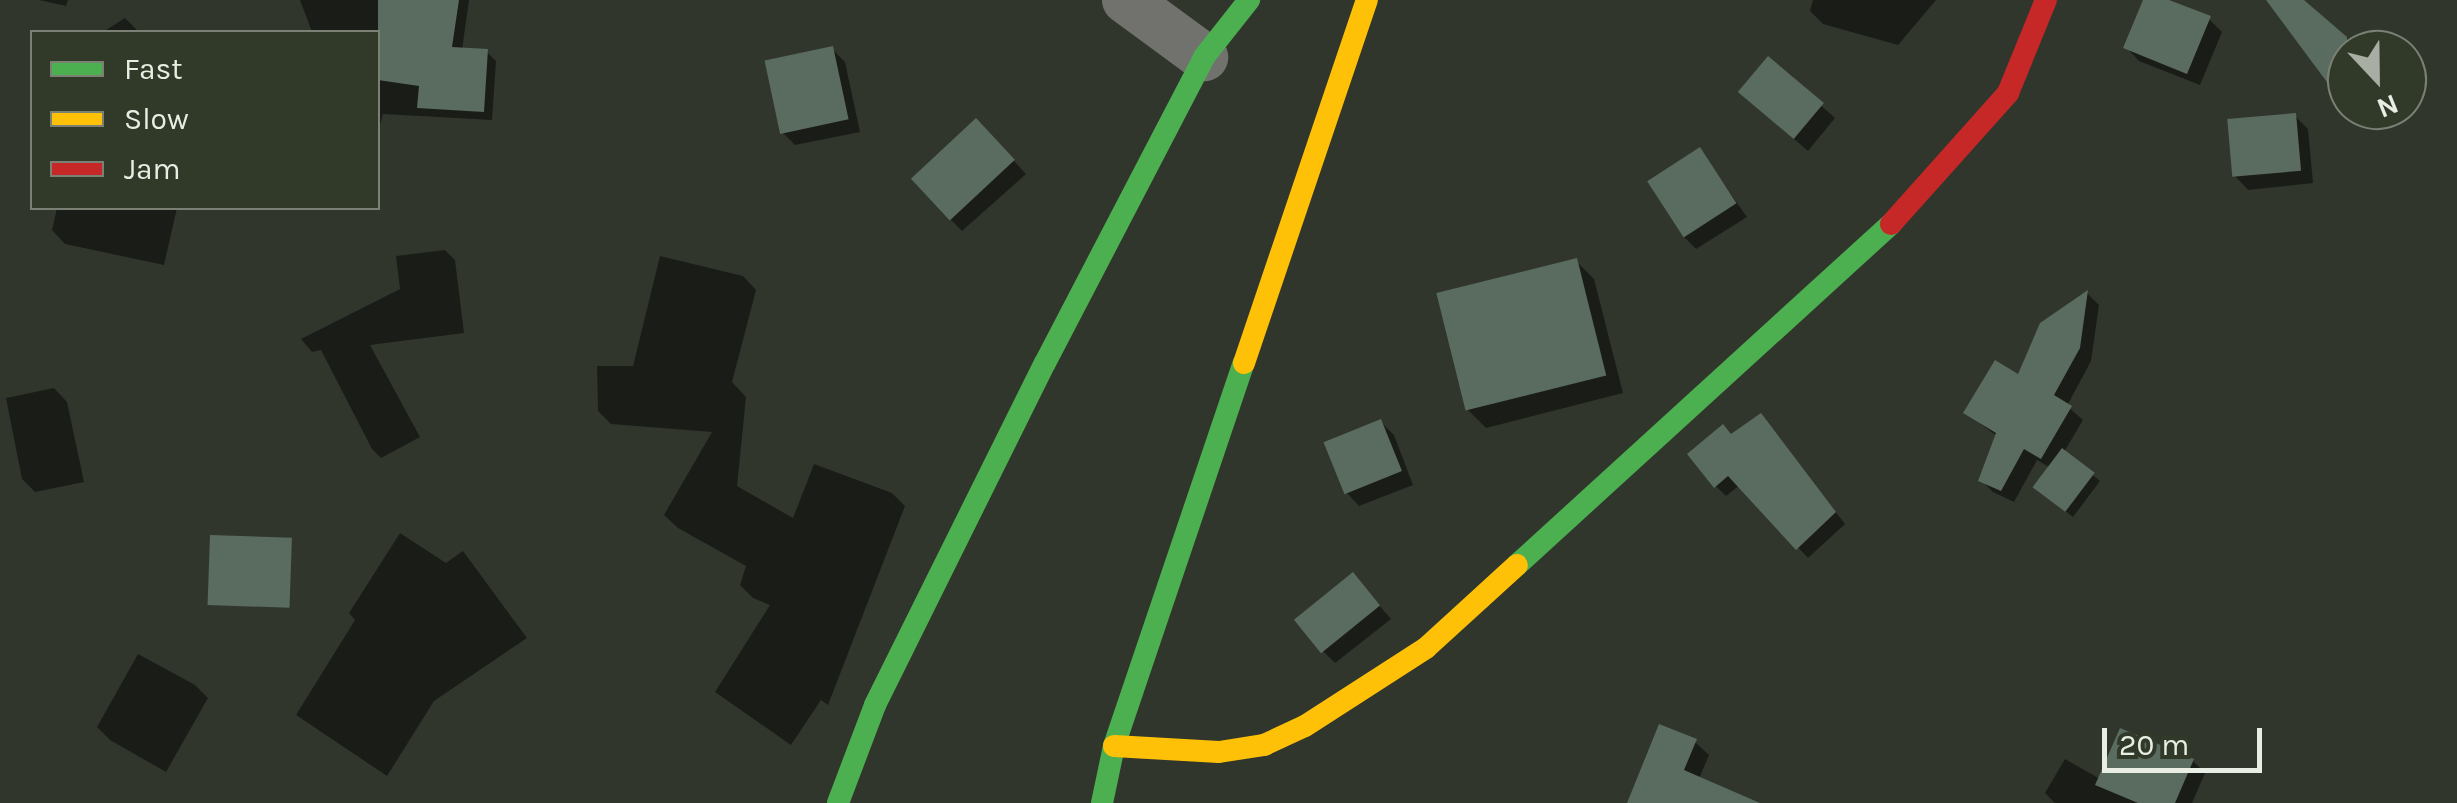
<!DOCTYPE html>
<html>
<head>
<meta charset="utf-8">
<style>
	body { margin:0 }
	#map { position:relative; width:2457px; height:803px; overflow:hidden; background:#31362c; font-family:Karla,sans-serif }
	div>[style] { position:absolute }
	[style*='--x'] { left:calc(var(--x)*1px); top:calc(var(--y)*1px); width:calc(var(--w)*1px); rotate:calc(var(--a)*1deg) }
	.shadow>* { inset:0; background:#0007 }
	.building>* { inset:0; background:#5a6b5f; transform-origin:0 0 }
	.street>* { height:48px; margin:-24px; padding:0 24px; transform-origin:24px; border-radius:24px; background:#71726d }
	.fast>* { height:22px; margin:-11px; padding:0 11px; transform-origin:11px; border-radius:11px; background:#4caf50 }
	.slow>* { height:22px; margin:-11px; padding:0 11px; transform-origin:11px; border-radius:11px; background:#ffc107 }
	.jam>* { height:22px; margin:-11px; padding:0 11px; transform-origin:11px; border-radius:11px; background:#c62828 }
	span { translate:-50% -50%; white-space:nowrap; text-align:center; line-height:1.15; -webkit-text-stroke:10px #313929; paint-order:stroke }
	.legend { position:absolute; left:30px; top:30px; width:350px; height:180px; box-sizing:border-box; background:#313929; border:2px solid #7a8174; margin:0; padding:12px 18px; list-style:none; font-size:30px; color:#e8eee4 }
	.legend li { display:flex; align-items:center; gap:20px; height:50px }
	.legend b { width:50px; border:2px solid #7a8174 }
	.north { position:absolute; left:2327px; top:30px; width:100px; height:100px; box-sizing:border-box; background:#313929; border:2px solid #7a8174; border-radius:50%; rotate:158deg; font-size:28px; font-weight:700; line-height:40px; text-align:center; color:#e8eee4 }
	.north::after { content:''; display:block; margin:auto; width:35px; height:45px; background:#a8aea4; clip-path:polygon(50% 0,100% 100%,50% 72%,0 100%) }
	.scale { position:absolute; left:2102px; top:728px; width:160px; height:45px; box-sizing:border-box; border:5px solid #e8eee4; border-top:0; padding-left:12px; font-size:30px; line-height:35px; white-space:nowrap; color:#e8eee4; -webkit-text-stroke:8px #313929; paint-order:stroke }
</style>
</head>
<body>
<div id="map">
	<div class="shadow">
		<div style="clip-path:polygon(39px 0,68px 0,66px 6px)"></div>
		<div style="clip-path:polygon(300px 0,469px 0,462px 50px,487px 52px,496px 61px,492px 120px,383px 114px,378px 132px,378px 32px,312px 32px)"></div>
		<div style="clip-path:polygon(1813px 0,1936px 0,1898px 45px,1823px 24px,1810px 11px)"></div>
		<div style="clip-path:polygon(2145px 0,2162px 0,2209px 19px,2222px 32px,2200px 85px,2139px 61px,2126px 47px)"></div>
		<div style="clip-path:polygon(125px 18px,139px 32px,103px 32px)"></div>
		<div style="clip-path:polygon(832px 49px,845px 62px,860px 132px,795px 145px,782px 132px)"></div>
		<div style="clip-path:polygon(1768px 59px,1835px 118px,1808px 151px,1753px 104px)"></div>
		<div style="clip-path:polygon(2295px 116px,2308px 129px,2313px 183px,2248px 190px,2235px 176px)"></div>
		<div style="clip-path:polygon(989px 134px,1026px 174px,962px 231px,949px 218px)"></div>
		<div style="clip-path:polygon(1700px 150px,1747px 217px,1696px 249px,1683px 236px)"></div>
		<div style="clip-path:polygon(57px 208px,177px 208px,164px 265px,65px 244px,52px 230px)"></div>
		<div style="clip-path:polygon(445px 250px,455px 260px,464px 333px,370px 345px,420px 437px,381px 458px,372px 449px,321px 350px,312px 352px,301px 339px,400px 289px,396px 256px)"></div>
		<div style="clip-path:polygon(660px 256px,743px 276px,756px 290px,732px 382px,746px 397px,737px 486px,793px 518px,814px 464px,892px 493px,905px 506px,828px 705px,821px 700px,791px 745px,715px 692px,770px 605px,753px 598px,740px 585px,746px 566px,678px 528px,664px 515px,712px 432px,611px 424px,598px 411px,597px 366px,633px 366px)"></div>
		<div style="clip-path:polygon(1576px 261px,1594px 279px,1623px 393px,1486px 428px,1468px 410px)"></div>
		<div style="clip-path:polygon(2087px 293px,2099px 305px,2091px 361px,2067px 406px,2083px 420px,2064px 452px,2100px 481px,2073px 517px,2042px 493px,2051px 468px,2037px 460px,2014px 502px,1993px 492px,1981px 480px,1997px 436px,1966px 413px,2019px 378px)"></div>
		<div style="clip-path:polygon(54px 388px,67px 402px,84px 482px,35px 492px,22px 479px,6px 398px)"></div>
		<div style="clip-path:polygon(1761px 416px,1845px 524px,1808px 558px,1740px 485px,1726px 496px,1716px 486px,1732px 436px)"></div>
		<div style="clip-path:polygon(1381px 422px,1394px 435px,1413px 485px,1359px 506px,1346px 492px)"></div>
		<div style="clip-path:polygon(400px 533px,446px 563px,463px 551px,527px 638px,434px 701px,387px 776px,296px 715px,355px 620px,349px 613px)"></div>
		<div style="clip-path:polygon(1353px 575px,1391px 619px,1335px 663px,1322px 650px)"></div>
		<div style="clip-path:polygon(138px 654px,195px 685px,208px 698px,166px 772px,110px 740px,97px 727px)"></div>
		<div style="clip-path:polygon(1695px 742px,1709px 755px,1699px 779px,1736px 803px,1630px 803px)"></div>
		<div style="clip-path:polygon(2065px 759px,2100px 779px,2193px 761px,2205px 773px,2192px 803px,2055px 803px,2045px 793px)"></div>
	</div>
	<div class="building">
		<div style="clip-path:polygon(378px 0,459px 0,452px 47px,488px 49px,484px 112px,417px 108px,419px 86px,378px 80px)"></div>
		<div style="clip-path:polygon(2143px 0,2169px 0,2211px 16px,2187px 74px,2123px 48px)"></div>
		<div style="clip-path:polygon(2266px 0,2304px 0,2347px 37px,2347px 109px)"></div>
		<div style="left:833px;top:46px;width:75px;height:70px;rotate:78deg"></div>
		<div style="left:1768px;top:56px;width:73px;height:47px;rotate:40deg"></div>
		<div style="left:2296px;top:113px;width:58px;height:69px;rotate:85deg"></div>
		<div style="left:976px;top:118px;width:57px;height:89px;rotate:47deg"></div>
		<div style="left:1700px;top:147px;width:67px;height:63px;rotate:57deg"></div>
		<div style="left:1577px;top:258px;width:121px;height:145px;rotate:76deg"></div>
		<div style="clip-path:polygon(2088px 290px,2080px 348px,2054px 395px,2072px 406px,2041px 459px,2024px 449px,2001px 491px,1978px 481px,1996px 433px,1963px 413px,1995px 360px,2018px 374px,2040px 323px)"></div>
		<div style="clip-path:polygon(1761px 413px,1836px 512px,1796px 550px,1728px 476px,1714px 488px,1687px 454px,1723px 424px,1731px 434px)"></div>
		<div style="left:1381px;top:419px;width:56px;height:62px;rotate:68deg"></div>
		<div style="left:2062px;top:448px;width:41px;height:49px;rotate:37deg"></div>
		<div style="left:210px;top:535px;width:82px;height:70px;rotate:2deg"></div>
		<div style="left:1353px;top:572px;width:43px;height:76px;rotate:51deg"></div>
		<div style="clip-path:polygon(1659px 724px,1697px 739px,1684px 770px,1760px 803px,1627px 803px)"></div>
		<div style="clip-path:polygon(2120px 728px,2194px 759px,2175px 803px,2138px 803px,2095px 785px)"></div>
	</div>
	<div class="street">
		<div style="--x:1126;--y:0;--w:97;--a:36.2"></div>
	</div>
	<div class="fast">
		<div style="--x:1517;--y:565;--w:506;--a:-42.36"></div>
		<div style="--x:838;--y:803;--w:105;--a:-69.3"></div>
		<div style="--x:875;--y:705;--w:382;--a:-63.6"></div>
		<div style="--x:1045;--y:363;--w:345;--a:-62.5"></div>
		<div style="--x:1204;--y:57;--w:73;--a:-51.7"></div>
		<div style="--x:1102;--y:803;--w:58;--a:-78.1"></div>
		<div style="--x:1114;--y:746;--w:404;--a:-71.3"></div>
	</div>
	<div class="slow">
		<div style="--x:1244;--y:363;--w:383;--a:-71.3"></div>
		<div style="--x:1114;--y:746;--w:105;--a:3.3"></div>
		<div style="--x:1219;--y:752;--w:46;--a:-8.8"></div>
		<div style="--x:1264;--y:745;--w:45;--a:-24.9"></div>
		<div style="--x:1305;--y:726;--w:144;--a:-32.8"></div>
		<div style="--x:1426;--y:648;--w:123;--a:-42.4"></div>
	</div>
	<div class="jam">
		<div style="--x:1891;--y:224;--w:176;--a:-48.2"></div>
		<div style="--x:2008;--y:93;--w:100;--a:-67.8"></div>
	</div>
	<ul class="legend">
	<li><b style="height:12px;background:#4caf50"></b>Fast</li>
	<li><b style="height:12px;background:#ffc107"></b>Slow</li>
	<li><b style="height:12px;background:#c62828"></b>Jam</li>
	</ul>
	<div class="north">N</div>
	<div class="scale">20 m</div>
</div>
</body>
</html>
